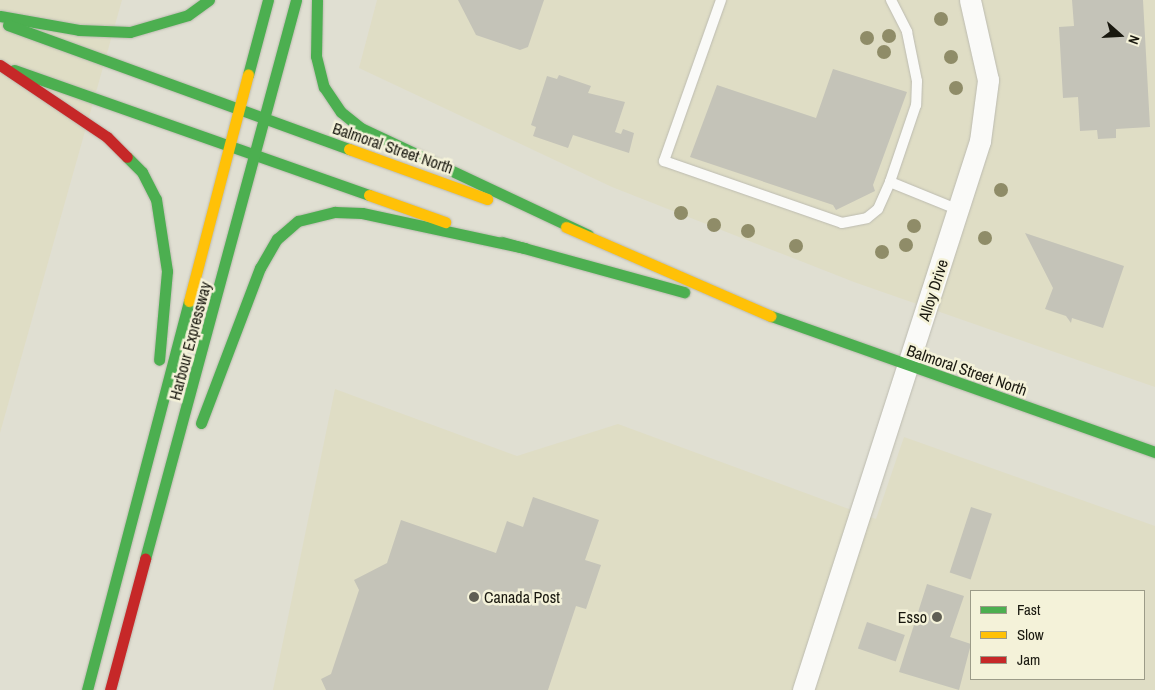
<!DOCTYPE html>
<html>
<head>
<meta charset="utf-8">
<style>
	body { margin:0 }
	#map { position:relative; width:1155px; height:690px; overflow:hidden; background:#e0dfd2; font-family:"Archivo Narrow",sans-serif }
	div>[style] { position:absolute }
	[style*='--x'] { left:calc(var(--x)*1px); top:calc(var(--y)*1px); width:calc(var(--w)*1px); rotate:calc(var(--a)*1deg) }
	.built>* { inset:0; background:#dfddc5 }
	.building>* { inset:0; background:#c4c3b8; transform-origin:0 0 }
	.roads { filter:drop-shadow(0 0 1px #bcbbb0) drop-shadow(0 0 1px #bcbbb0) }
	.lane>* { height:10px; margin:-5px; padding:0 5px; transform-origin:5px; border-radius:5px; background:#fafaf8 }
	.street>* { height:21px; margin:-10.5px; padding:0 10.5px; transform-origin:10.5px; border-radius:10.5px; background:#fafaf8 }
	.fast>* { height:11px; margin:-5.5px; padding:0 5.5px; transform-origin:5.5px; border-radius:5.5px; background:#4caf50 }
	.slow>* { height:11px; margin:-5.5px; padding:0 5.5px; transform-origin:5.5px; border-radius:5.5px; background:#ffc107 }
	.jam>* { height:11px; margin:-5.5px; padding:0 5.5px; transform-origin:5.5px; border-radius:5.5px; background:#c62828 }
	.trees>* { width:14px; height:14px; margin:-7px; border-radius:50%; background:#8f8c68 }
	.dots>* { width:14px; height:14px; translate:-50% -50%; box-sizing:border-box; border:2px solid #f4f2d9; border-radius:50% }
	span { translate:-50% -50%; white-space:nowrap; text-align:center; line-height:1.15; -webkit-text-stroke:5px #f4f2d9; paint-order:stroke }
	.street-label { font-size:16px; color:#19180f }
	.poi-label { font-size:16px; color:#19180f }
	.left { translate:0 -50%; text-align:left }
	.right { translate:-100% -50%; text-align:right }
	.legend { position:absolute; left:970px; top:590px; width:175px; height:90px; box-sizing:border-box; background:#f4f2d9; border:1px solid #9c9b88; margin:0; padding:6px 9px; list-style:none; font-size:15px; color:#19180f }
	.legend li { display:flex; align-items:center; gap:10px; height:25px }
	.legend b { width:25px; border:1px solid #9c9b88 }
	.north { position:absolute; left:1095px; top:10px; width:50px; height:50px; -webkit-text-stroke:4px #f4f2d9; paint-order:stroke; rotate:109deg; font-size:14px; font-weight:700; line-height:20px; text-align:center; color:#19180f }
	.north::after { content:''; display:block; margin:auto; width:18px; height:22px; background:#19180f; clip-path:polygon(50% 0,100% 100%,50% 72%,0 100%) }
</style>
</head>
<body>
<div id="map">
	<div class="built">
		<div style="clip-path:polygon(0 0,122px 0,0 433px)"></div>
		<div style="clip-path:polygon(377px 0,1155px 0,1155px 387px,854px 282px,612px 187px,359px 68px)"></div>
		<div style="clip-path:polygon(evenodd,335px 389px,517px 456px,618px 424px,876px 519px,904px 437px,1155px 526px,1155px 690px,273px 690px,335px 389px,971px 591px,1144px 591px,1144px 679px,971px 679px,971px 591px)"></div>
	</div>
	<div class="building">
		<div style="clip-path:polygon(458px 0,544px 0,528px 47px,520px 50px,476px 35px)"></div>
		<div style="clip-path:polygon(1072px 0,1143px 0,1150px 127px,1116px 129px,1116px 138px,1098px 139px,1097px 130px,1080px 131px,1078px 97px,1063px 98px,1059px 27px,1074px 26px)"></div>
		<div style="clip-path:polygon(833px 69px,907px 92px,873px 185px,875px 191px,836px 210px,833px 205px,690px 157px,717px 85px,816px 118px)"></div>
		<div style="clip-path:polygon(559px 75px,591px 86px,588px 93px,625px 102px,615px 132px,621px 134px,623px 129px,634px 133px,629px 153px,573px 135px,568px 148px,533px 136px,536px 127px,531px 125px,547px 76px,557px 79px)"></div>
		<div style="clip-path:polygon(1025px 233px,1124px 266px,1103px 328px,1072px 318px,1071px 323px,1066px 316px,1045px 309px,1053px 288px)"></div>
		<div style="clip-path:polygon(533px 497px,599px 520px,585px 560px,601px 565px,586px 609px,576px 606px,548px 690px,326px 690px,321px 679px,331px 674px,359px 590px,354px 580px,387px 563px,401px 520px,496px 553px,507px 521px,523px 527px)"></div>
		<div style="left:971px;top:507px;width:22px;height:69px;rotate:18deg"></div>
		<div style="clip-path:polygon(927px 584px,964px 596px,950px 637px,971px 644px,959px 690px,899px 672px)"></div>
		<div style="left:867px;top:622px;width:40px;height:28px;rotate:19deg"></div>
	</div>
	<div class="roads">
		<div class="lane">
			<div style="--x:721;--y:0;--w:171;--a:109.5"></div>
			<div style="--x:664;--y:161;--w:188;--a:19.2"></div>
			<div style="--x:842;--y:223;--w:25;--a:-11"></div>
			<div style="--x:867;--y:218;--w:14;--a:-39"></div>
			<div style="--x:878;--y:209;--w:30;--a:-66"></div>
			<div style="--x:891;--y:0;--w:36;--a:63"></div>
			<div style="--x:907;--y:32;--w:50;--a:78.5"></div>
			<div style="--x:917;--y:81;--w:24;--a:92"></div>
			<div style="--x:916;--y:105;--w:81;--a:108.7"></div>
			<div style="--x:890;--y:182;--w:74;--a:22.1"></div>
		</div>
		<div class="street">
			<div style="--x:803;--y:690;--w:577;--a:-72.13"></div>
			<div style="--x:980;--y:141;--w:62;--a:-82.5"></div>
			<div style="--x:988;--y:80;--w:82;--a:-102.7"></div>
		</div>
		<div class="fast">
			<div style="--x:317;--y:0;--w:56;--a:91"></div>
			<div style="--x:316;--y:56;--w:32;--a:76"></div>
			<div style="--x:324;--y:87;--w:30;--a:56"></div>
			<div style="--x:341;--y:112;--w:26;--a:39"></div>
			<div style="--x:361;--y:128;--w:251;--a:25.2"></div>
			<div style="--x:0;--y:16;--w:80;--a:10"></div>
			<div style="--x:79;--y:30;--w:51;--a:2.2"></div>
			<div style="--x:130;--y:32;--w:60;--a:-16.3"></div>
			<div style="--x:188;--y:15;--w:26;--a:-36"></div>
			<div style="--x:8;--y:25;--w:363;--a:20"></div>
			<div style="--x:14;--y:70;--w:376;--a:19.4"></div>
			<div style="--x:248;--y:75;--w:78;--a:-75.1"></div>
			<div style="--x:127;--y:157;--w:21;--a:45"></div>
			<div style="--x:142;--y:172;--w:30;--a:63"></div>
			<div style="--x:156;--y:199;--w:73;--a:81.3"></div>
			<div style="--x:167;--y:271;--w:89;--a:95.1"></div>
			<div style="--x:502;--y:242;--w:189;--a:15.4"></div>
			<div style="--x:771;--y:316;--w:407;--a:19.5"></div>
			<div style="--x:201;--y:423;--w:166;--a:-69.2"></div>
			<div style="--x:260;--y:268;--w:34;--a:-60"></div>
			<div style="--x:277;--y:239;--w:28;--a:-41"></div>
			<div style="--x:298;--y:221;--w:38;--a:-14"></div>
			<div style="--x:335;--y:212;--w:27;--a:2"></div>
			<div style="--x:362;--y:213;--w:167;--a:12.1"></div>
			<div style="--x:145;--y:559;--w:579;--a:-74.88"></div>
			<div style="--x:87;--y:690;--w:402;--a:-75.3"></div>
		</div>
		<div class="slow">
			<div style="--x:349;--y:149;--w:147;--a:19.9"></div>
			<div style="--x:369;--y:195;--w:81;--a:19.6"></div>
			<div style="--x:566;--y:227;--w:223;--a:23.5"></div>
			<div style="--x:189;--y:301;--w:234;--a:-75.4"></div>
		</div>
		<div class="jam">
			<div style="--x:0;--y:65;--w:129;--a:33.9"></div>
			<div style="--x:107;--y:137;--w:28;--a:45"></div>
			<div style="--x:110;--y:690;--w:136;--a:-75"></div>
		</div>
	</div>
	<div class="trees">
		<div style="left:941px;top:19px"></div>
		<div style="left:889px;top:36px"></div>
		<div style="left:867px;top:38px"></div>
		<div style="left:884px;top:52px"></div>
		<div style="left:951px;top:57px"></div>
		<div style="left:956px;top:88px"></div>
		<div style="left:1001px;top:190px"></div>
		<div style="left:681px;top:213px"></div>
		<div style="left:714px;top:225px"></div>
		<div style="left:914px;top:226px"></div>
		<div style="left:748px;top:231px"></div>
		<div style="left:985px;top:238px"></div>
		<div style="left:906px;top:245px"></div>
		<div style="left:796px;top:246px"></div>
		<div style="left:882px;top:252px"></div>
	</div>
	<div class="dots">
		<div style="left:474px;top:597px;background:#5f5e53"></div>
		<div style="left:937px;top:617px;background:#5f5e53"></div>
	</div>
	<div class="street-label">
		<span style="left:393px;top:148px;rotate:19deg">Balmoral Street North</span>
		<span style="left:933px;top:290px;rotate:-72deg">Alloy Drive</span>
		<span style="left:190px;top:341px;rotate:-75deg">Harbour Expressway</span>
		<span style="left:967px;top:370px;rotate:19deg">Balmoral Street North</span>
	</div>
	<div class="poi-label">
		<span class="left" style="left:484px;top:597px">Canada Post</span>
		<span class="right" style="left:927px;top:617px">Esso</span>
	</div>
	<ul class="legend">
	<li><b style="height:6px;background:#4caf50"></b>Fast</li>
	<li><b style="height:6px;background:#ffc107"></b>Slow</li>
	<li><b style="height:6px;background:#c62828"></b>Jam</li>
	</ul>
	<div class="north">N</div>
</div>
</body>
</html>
